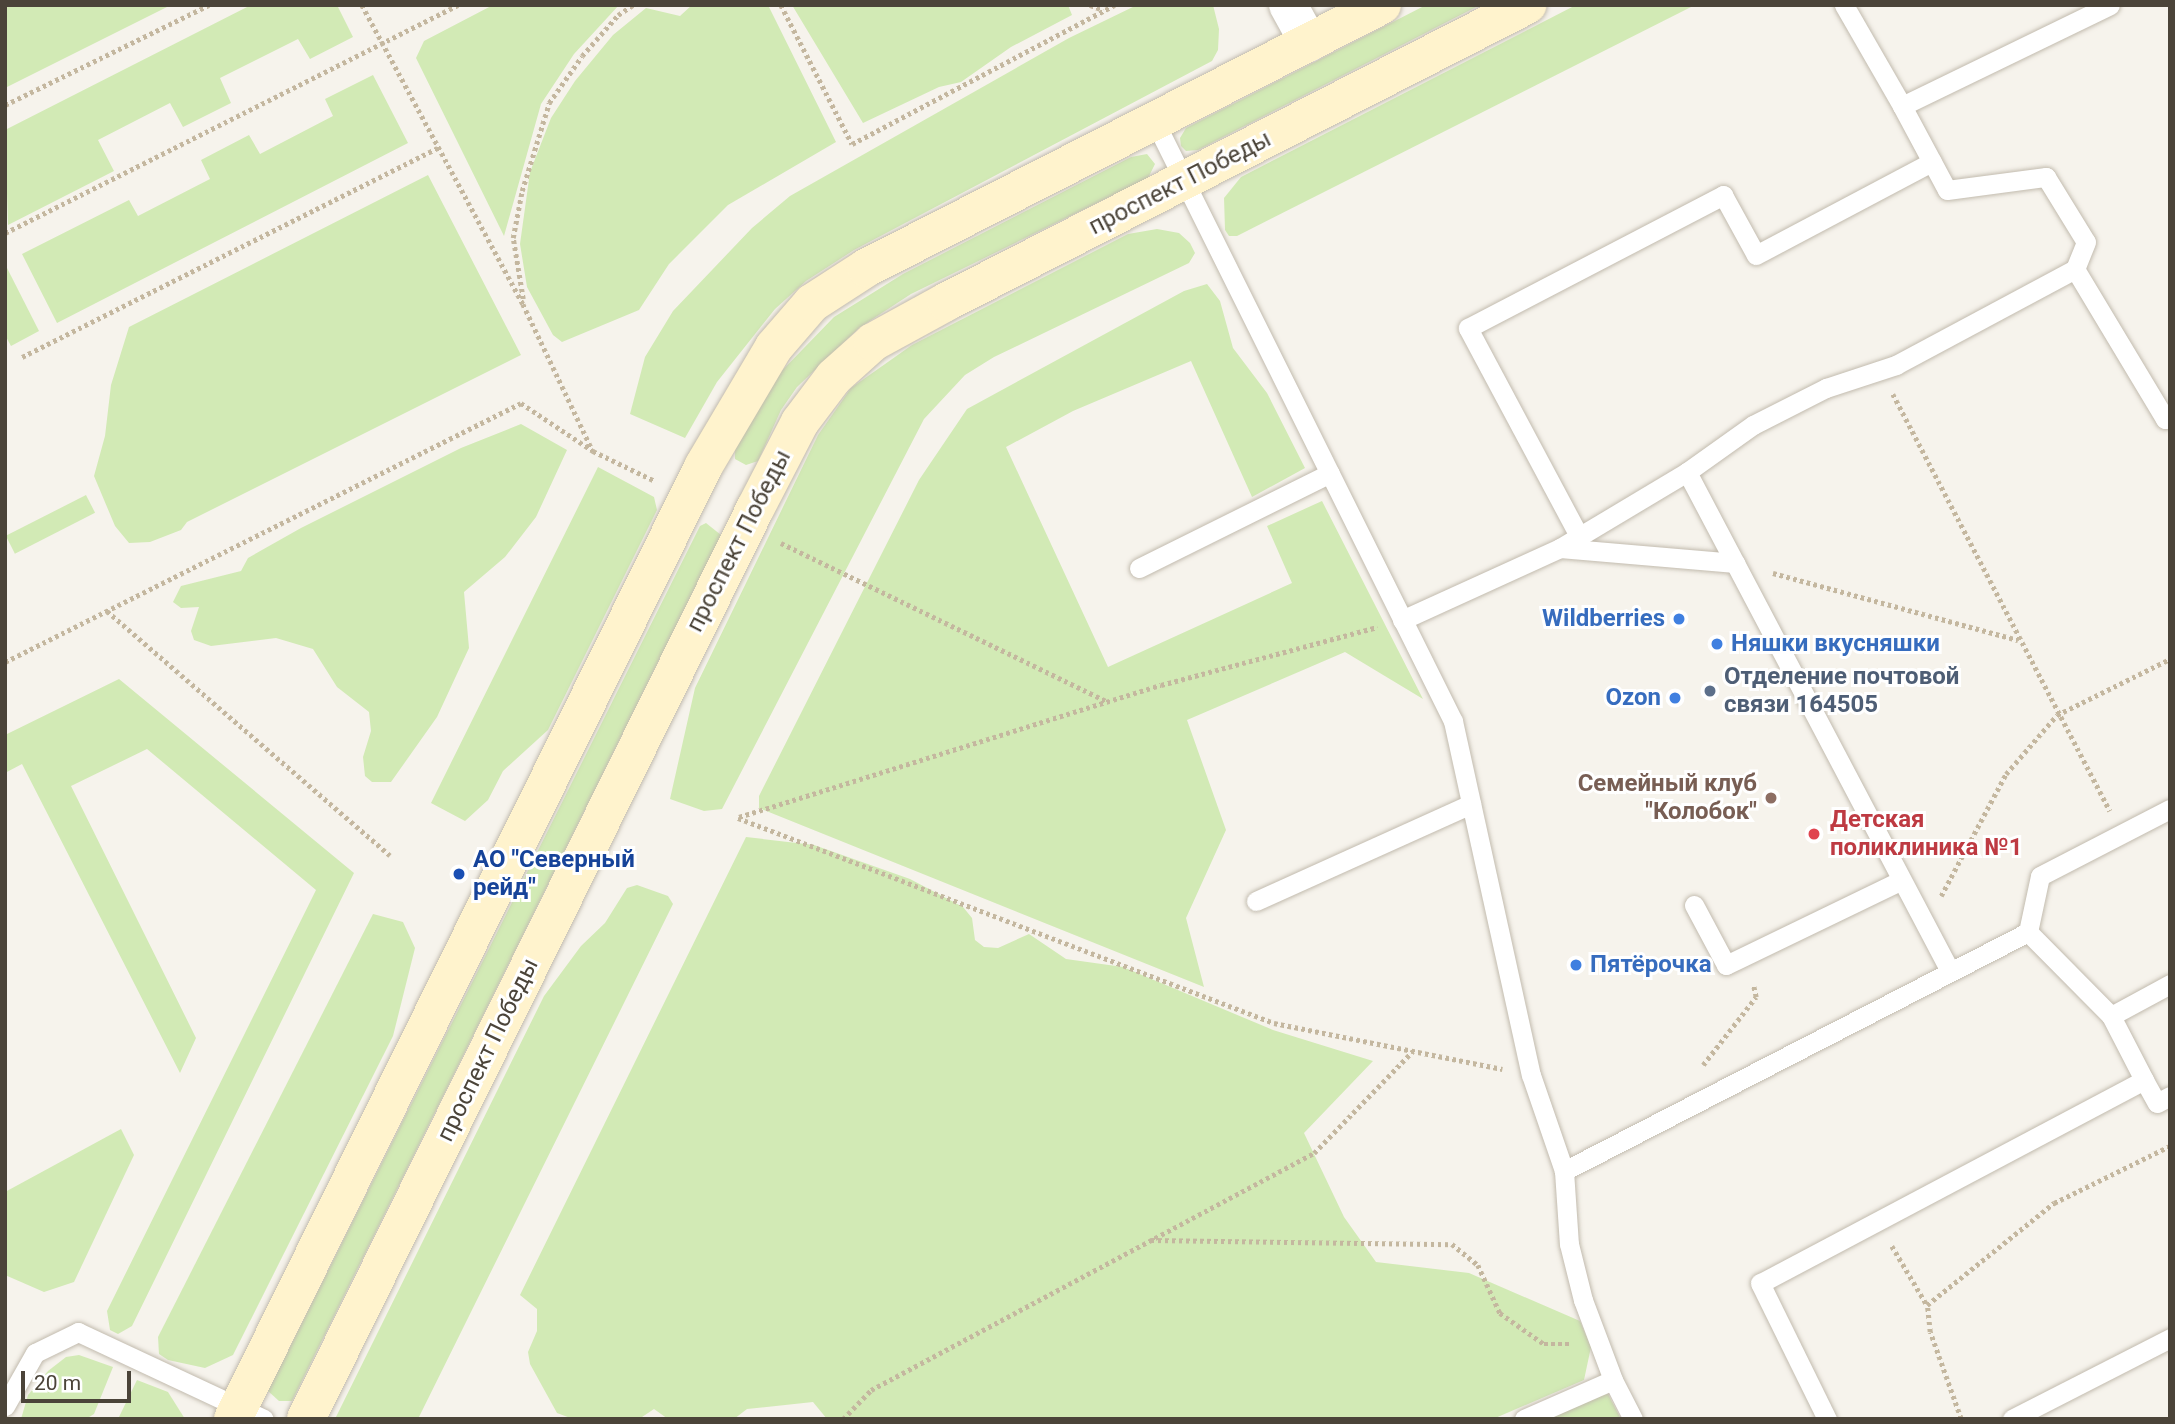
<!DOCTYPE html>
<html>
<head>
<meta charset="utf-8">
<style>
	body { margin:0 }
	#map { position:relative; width:2175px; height:1424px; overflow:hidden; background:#f6f3ec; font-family:Roboto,sans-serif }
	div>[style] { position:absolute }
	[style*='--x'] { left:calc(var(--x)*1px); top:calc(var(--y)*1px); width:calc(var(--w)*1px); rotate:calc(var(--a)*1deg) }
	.green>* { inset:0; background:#d2eab5; transform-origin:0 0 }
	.path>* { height:4.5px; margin-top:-2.25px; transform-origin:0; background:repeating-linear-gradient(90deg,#c4b79f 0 3.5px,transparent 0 7px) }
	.roads { filter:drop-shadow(0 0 2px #c2bbae) drop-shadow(0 0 2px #c2bbae) }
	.lane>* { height:19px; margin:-9.5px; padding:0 9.5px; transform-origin:9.5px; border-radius:9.5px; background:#fff }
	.street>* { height:38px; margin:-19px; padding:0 19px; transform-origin:19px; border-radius:19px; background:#fff }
	.secondary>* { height:38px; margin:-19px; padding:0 19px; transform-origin:19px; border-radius:19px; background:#fff3cd }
	.dots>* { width:19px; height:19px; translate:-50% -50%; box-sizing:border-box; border:4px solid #fff; border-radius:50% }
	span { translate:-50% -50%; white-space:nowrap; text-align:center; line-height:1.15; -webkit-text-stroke:6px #fff; paint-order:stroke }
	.street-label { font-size:24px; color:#4b4439 }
	.shop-label { font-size:24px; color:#366cbe; font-weight:700 }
	.right { translate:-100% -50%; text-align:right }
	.left { translate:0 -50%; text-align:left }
	.service-label { font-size:24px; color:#4e5e75; font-weight:700 }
	.education-label { font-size:24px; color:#785e54; font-weight:700 }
	.health-label { font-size:24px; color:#be3a42; font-weight:700 }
	.transit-label { font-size:24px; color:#164399; font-weight:700 }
	.frame { position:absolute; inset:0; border:7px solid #4b4439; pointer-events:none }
	.scale { position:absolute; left:21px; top:1371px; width:110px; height:32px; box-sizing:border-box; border:4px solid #4b4439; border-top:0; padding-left:9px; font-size:21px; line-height:24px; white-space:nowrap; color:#4b4439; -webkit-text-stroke:5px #fff; paint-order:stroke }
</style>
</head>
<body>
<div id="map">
	<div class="green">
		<div style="clip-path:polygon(5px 5px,171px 5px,5px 88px)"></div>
		<div style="clip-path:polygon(251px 5px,337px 5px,353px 37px,310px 59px,298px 39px,220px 78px,231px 103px,183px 127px,170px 103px,98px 140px,114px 171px,8px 225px,5px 130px)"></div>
		<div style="clip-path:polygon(493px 5px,619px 5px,574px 54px,541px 104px,504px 236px,416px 58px,424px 41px)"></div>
		<div style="clip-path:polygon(692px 5px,768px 5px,836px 142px,728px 205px,669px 264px,639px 310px,562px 342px,553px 335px,527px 287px,520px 244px,530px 172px,551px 118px,575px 81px,613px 35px,646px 8px,680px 16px)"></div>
		<div style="clip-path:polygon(792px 5px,1068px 5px,1072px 15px,1011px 47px,961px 82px,939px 87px,863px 123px)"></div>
		<div style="clip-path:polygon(1137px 5px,1213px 5px,1219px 29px,1218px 50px,1212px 61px,854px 250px,806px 281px,775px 309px,717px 382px,685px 438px,630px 414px,645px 357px,673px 311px,752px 228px,790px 196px,1069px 38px)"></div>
		<div style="clip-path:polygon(1426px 5px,1480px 5px,1198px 150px,1186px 151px,1181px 146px,1180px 138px,1186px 128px)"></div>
		<div style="clip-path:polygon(1576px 5px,1695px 5px,1237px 236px,1229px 236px,1225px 230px,1224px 198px,1241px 177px)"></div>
		<div style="clip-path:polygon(373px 75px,408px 143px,57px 323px,22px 254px,129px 200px,138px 216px,210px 179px,201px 160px,249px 135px,260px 154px,333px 116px,325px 99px)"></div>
		<div style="clip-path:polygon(1147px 154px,1155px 164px,1148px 178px,911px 294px,859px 328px,797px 387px,781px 410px,758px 461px,746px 465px,735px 459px,735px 447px,771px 382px,834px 317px,903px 274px,1131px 157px)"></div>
		<div style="clip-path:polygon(428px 175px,521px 355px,187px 522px,181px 530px,150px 542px,129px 543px,115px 526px,94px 476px,105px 436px,111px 385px,129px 327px)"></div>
		<div style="clip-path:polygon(1157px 229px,1179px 233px,1190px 243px,1195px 253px,1189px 263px,994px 357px,965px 375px,924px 419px,722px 809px,704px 811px,670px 799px,695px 688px,818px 435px,851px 388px,912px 345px,1128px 234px)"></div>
		<div style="clip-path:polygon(5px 264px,39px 331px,11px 346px,5px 335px)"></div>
		<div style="clip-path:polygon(1207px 284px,1220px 301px,1233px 348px,1267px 393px,1305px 468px,1252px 497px,1191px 361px,1073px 411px,1006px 447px,1108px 667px,1292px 583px,1267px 526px,1322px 501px,1423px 699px,1345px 652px,1187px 720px,1226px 830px,1186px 918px,1204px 987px,759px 808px,759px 796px,919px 480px,967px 409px,1184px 291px)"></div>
		<div style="clip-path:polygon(521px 424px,567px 450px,536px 517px,505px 557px,464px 592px,469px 648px,437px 717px,391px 782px,372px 782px,365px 776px,363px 757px,371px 731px,369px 712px,337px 687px,313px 649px,276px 638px,211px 646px,194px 640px,191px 631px,199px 607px,181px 608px,173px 602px,181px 586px,241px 571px,248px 558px,301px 528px,461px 448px)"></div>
		<div style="clip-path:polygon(598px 467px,654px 497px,657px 510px,548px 730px,503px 771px,488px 800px,465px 821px,431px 803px)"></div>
		<div style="left:86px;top:495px;width:20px;height:90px;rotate:63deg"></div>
		<div style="clip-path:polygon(706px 523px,721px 535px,292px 1401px,279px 1401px,268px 1391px,700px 526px)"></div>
		<div style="clip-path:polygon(119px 679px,354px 873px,132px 1326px,118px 1334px,110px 1330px,107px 1311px,316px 890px,147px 749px,71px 786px,196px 1038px,180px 1073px,22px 764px,5px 773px,5px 735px)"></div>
		<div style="clip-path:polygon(746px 837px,814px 845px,910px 879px,963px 907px,972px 918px,975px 940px,984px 947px,998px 948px,1029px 934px,1066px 959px,1123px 967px,1273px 1030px,1373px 1061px,1304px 1133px,1344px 1217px,1376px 1262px,1469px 1273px,1580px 1321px,1591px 1347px,1584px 1380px,1493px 1419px,827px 1419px,813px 1402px,747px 1409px,734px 1419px,668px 1419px,654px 1409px,639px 1419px,573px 1419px,557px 1413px,530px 1364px,528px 1352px,537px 1331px,537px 1309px,520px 1295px)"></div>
		<div style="clip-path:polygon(637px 885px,668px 896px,673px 904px,418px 1419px,335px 1419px,544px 996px,581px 946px,605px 923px,627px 888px)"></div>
		<div style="clip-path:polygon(373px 914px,403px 922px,415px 948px,393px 1036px,233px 1355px,205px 1368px,168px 1360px,159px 1354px,158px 1337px)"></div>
		<div style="clip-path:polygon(121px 1129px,134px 1155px,74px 1282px,44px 1292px,5px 1275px,5px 1192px)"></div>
		<div style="clip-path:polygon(79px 1355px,113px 1367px,94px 1414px,86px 1419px,21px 1419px,28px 1395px,48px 1371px,66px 1357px)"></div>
		<div style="clip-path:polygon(137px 1380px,168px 1392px,185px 1419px,118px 1419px)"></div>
		<div style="clip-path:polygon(1608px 1394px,1621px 1419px,1539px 1419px,1584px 1398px)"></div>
	</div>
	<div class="path">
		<div style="--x:362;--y:5;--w:340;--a:61.7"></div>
		<div style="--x:523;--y:304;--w:161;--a:64.6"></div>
		<div style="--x:781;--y:5;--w:156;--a:62.9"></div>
		<div style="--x:852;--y:144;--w:297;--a:-27.9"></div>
		<div style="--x:1090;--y:5;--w:14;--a:21"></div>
		<div style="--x:5;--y:105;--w:227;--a:-26.1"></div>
		<div style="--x:5;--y:233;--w:507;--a:-26.72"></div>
		<div style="--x:523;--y:299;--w:62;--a:-99.3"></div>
		<div style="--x:513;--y:238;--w:48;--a:-79.2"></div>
		<div style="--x:522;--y:191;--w:92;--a:-72.9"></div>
		<div style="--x:549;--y:103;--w:57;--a:-54.9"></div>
		<div style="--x:582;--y:56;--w:55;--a:-48.7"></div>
		<div style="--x:618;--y:15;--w:18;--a:-34"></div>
		<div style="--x:22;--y:357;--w:465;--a:-26.7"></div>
		<div style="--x:1893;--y:394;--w:470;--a:62.5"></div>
		<div style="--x:781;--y:543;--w:361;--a:25.9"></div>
		<div style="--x:1773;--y:573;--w:254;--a:15.3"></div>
		<div style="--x:107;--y:611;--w:374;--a:40.8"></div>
		<div style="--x:5;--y:662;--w:577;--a:-26.65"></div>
		<div style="--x:521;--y:403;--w:87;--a:33.7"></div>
		<div style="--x:593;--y:451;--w:69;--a:25.8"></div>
		<div style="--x:739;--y:817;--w:442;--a:-17.4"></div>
		<div style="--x:1161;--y:685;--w:224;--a:-15"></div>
		<div style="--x:738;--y:818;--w:574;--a:20.93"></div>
		<div style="--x:1274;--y:1023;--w:233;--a:11.4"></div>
		<div style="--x:1941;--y:896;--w:138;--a:-62"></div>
		<div style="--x:2006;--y:774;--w:78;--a:-49.2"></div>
		<div style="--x:2057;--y:715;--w:126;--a:-26.4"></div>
		<div style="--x:1703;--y:1065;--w:86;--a:-52.1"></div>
		<div style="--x:1756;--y:997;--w:13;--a:-103"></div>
		<div style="--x:1151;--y:1240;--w:301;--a:0.8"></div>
		<div style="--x:1452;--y:1244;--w:33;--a:39"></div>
		<div style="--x:1478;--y:1265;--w:53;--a:65.4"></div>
		<div style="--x:1500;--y:1313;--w:54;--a:35.2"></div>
		<div style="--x:1544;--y:1344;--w:26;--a:0"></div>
		<div style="--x:1892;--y:1246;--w:69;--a:59.3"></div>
		<div style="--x:843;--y:1419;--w:40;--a:-46"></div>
		<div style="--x:871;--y:1390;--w:502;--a:-28.15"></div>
		<div style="--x:1314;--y:1153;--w:142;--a:-45.9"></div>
		<div style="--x:1961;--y:1419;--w:92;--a:-109.6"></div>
		<div style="--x:1930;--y:1332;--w:27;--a:-96"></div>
		<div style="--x:1927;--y:1305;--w:163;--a:-38.8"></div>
		<div style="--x:2054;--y:1203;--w:129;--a:-26.2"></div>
	</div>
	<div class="roads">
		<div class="lane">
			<div style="--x:1844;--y:5;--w:116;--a:60.1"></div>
			<div style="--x:1902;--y:106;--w:231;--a:-25.9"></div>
			<div style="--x:1902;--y:106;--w:95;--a:61.8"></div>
			<div style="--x:1947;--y:190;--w:100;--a:-7.5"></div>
			<div style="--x:2046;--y:177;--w:76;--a:58.4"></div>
			<div style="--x:2086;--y:242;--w:29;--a:112"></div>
			<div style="--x:2075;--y:269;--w:175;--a:59"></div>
			<div style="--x:2165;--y:419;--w:5;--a:-22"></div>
			<div style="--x:1156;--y:124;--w:667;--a:63.55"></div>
			<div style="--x:1453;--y:721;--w:362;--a:77.6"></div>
			<div style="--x:1531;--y:1075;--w:102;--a:71"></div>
			<div style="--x:1564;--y:1171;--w:73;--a:86.1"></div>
			<div style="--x:1569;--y:1244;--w:58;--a:76"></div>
			<div style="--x:1583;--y:1300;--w:85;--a:69.4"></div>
			<div style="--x:1613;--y:1380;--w:44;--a:62.9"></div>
			<div style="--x:1687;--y:472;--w:81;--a:-35.5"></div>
			<div style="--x:1753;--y:425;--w:82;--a:-26.9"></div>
			<div style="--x:1826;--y:388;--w:74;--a:-18.2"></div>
			<div style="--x:1896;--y:365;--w:203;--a:-28.2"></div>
			<div style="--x:1579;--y:536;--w:236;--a:-118.1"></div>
			<div style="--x:1468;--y:328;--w:288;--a:-27.5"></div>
			<div style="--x:1723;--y:195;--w:68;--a:61.2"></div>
			<div style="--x:1756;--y:255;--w:199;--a:-27.9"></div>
			<div style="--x:1560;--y:548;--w:176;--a:4.9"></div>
			<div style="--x:1139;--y:568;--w:213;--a:-26.4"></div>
			<div style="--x:1402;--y:620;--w:174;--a:-24.5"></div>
			<div style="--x:1560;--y:548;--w:148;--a:-30.9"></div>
			<div style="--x:1687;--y:472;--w:564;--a:62.21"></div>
			<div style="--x:1256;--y:901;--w:236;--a:-24.3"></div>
			<div style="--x:1694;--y:905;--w:68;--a:61.9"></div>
			<div style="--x:1726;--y:965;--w:195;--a:-25.8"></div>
			<div style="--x:2028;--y:932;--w:57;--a:-77.9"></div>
			<div style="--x:2040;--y:876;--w:146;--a:-27.3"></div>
			<div style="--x:2111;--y:1016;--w:67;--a:-28.5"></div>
			<div style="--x:2144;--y:1080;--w:26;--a:61"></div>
			<div style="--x:2157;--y:1103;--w:15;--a:-28"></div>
			<div style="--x:1564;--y:1171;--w:522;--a:-27.25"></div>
			<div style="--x:2028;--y:932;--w:118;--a:45.3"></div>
			<div style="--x:2111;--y:1016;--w:72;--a:62.7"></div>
			<div style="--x:2144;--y:1080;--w:434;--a:152.1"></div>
			<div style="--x:1760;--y:1283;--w:152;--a:63.8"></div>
			<div style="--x:5;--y:1406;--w:61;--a:-60.5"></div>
			<div style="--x:35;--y:1353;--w:48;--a:-26"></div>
			<div style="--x:78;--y:1332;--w:205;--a:25.1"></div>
			<div style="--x:1524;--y:1419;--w:97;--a:-23.7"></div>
			<div style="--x:2012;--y:1419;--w:178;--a:-27.1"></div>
		</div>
		<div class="street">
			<div style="--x:1288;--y:5;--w:43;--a:61.1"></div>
		</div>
		<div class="secondary">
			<div style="--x:233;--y:1419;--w:1062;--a:-63.72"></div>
			<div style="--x:703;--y:467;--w:139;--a:-59.4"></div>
			<div style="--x:774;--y:347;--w:58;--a:-49.2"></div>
			<div style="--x:812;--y:303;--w:64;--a:-32.9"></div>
			<div style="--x:866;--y:268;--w:579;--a:-27.01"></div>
			<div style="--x:306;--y:1419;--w:1015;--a:-63.74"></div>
			<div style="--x:755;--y:509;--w:98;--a:-62.7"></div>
			<div style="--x:800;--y:422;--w:56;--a:-52.9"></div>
			<div style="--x:834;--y:377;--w:52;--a:-41.9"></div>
			<div style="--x:873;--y:342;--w:83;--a:-28.7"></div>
			<div style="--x:946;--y:302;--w:653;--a:-27.08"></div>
		</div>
	</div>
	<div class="dots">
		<div style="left:1679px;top:619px;background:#3f7fe0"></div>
		<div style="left:1717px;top:644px;background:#3f7fe0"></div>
		<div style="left:1710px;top:691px;background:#5c6f8a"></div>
		<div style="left:1675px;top:698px;background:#3f7fe0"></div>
		<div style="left:1771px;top:798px;background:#8d6e63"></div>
		<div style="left:1814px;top:834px;background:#e0444e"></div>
		<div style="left:459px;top:874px;background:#1a4fb4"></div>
		<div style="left:1576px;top:965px;background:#3f7fe0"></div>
	</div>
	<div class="street-label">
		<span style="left:1180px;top:183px;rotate:-27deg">проспект Победы</span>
		<span style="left:739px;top:541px;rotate:-63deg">проспект Победы</span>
		<span style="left:488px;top:1050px;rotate:-64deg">проспект Победы</span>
	</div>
	<div class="shop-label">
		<span class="right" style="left:1665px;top:619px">Wildberries</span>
		<span class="left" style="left:1731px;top:644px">Няшки вкусняшки</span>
		<span class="right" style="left:1661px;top:698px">Ozon</span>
		<span class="left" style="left:1590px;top:965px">Пятёрочка</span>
	</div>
	<div class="service-label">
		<span class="left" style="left:1724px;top:691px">Отделение почтовой<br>связи 164505</span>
	</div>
	<div class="education-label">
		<span class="right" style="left:1757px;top:798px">Семейный клуб<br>"Колобок"</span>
	</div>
	<div class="health-label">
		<span class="left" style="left:1830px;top:834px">Детская<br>поликлиника №1</span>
	</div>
	<div class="transit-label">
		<span class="left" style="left:473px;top:874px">АО "Северный<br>рейд"</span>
	</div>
	<div class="frame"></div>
	<div class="scale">20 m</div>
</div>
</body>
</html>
